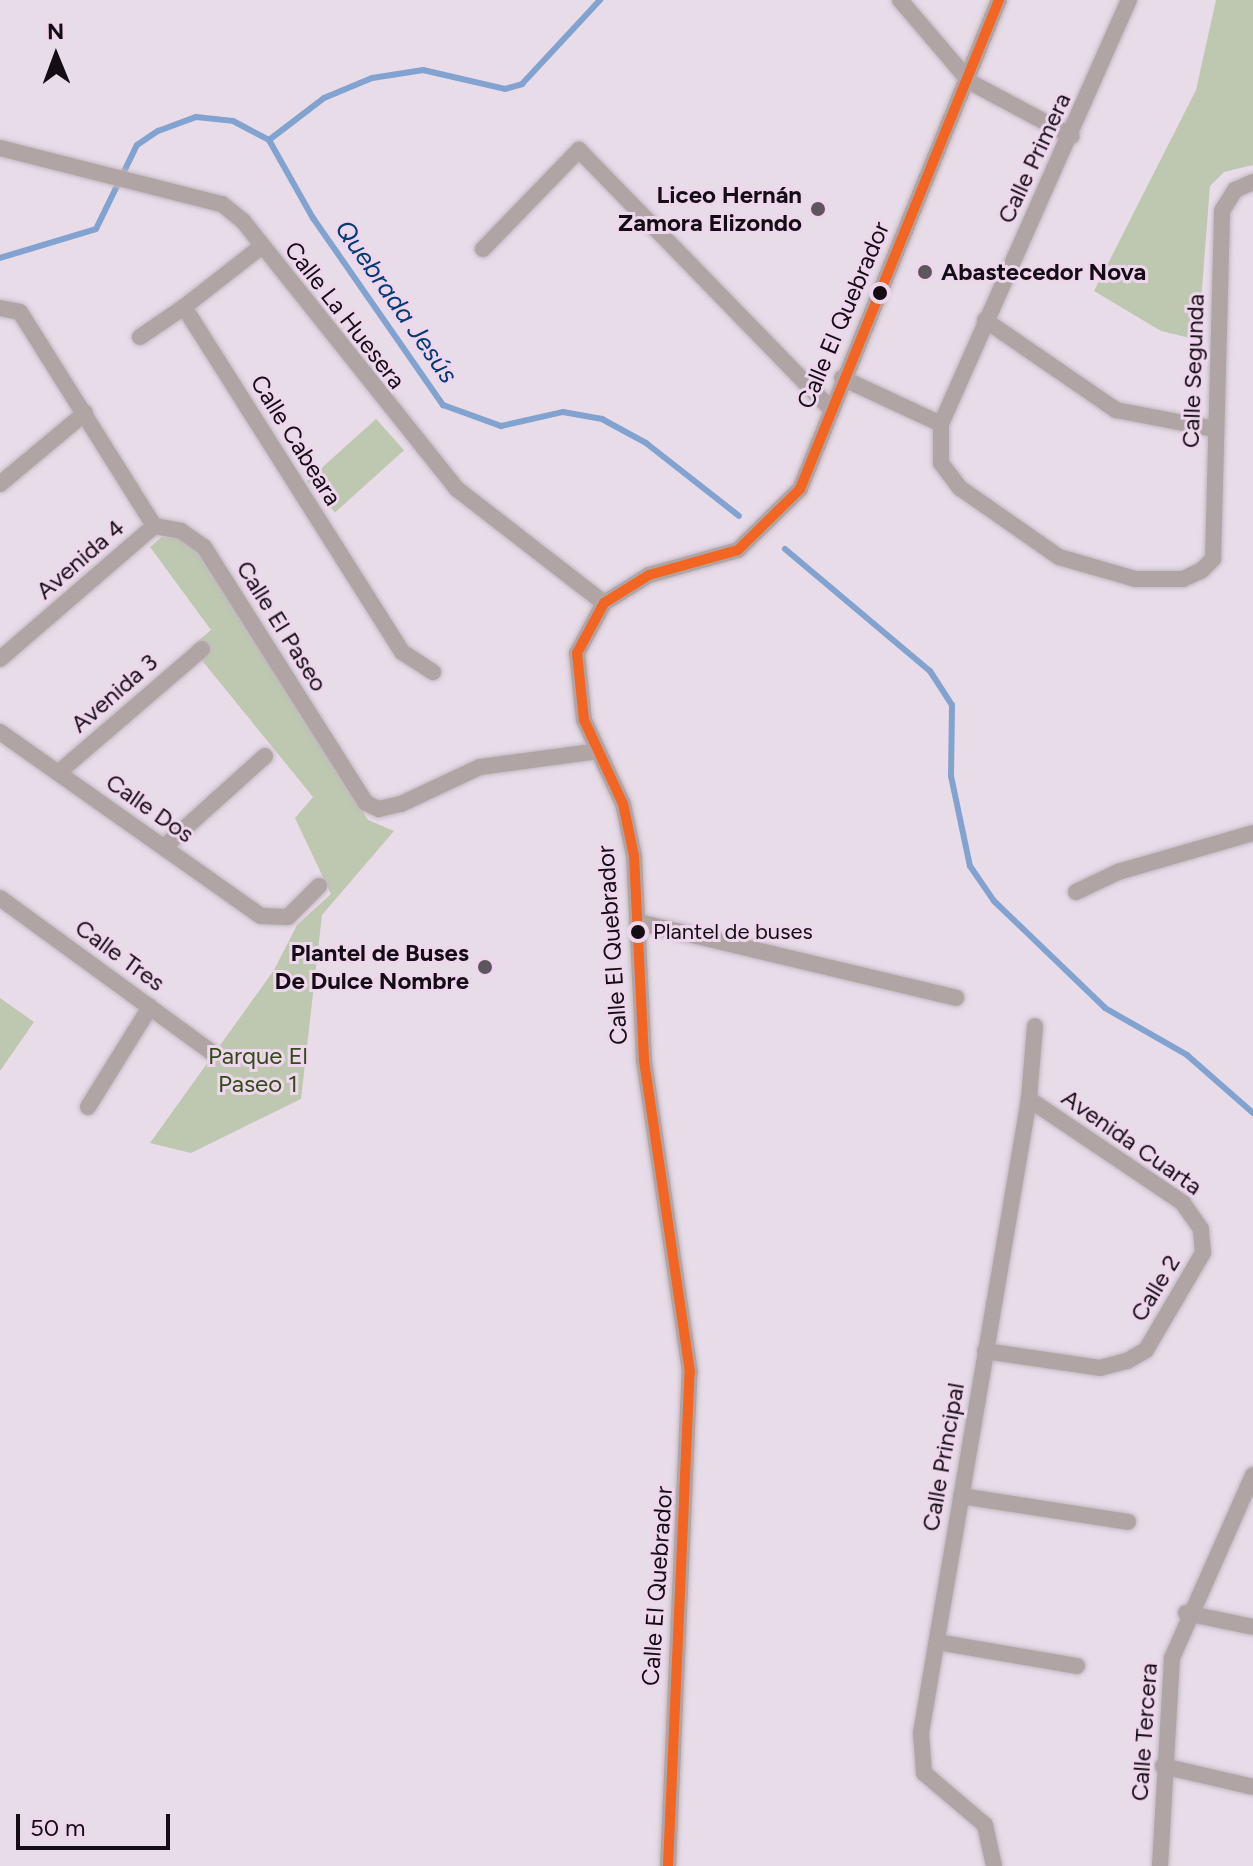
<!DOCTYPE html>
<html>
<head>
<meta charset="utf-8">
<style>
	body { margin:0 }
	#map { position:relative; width:1253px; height:1866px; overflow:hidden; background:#e8dce8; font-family:Figtree,sans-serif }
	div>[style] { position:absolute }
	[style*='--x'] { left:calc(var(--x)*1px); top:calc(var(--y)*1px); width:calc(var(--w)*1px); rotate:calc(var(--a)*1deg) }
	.green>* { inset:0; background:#bec8b0; transform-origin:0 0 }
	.stream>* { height:6px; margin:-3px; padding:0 3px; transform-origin:3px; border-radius:3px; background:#82a2d0 }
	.roads { filter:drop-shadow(0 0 2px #c1b8c1) drop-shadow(0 0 2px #c1b8c1) }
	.minor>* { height:16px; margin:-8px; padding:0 8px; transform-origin:8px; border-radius:8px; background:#b0a5a4 }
	.bus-1>* { height:10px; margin:-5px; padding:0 5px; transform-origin:5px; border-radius:5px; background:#f26522 }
	.dots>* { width:22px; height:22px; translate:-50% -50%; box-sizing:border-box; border:4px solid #eed6ed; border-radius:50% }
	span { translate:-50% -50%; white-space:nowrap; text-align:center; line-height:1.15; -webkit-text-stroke:6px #eed6ed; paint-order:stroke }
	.bus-label { font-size:22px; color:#150d15 }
	.left { translate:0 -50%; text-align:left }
	.street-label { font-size:24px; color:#150d15 }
	.poi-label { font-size:24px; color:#150d15; font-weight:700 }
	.right { translate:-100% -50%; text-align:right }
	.park-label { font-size:24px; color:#324b17 }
	.water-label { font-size:26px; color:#033c75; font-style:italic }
	.north { position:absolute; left:16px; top:16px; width:80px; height:80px; -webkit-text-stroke:6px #eed6ed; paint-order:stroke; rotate:359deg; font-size:22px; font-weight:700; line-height:32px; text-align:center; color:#150d15 }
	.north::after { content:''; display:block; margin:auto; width:28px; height:36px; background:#150d15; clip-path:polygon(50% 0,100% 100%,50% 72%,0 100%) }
	.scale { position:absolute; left:16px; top:1814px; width:154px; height:36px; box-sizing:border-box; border:4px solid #150d15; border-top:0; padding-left:10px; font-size:24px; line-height:28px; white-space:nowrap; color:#150d15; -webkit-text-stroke:6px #eed6ed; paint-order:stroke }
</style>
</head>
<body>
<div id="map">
	<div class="green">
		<div style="clip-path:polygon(1216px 0,1253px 0,1253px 165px,1224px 172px,1210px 186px,1198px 340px,1161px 331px,1094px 291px,1196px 90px)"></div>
		<div style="left:376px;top:419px;width:42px;height:93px;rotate:48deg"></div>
		<div style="clip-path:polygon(162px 537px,177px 538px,202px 555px,368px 820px,394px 831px,322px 915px,301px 1099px,191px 1153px,150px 1143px,274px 970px,297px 925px,331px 894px,295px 818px,313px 797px,191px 647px,211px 630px,150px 547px)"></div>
		<div style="clip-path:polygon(0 998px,34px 1022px,0 1071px)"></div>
	</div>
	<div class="stream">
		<div style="--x:269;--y:140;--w:90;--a:60.6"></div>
		<div style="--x:313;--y:218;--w:228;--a:55.2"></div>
		<div style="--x:443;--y:405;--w:62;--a:19.9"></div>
		<div style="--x:501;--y:426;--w:64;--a:-12.7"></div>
		<div style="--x:563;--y:412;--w:40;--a:10"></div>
		<div style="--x:602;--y:419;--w:50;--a:28.6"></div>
		<div style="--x:646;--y:443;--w:118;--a:38.1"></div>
		<div style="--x:269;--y:140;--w:69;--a:-37.4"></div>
		<div style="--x:324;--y:98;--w:52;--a:-22.6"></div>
		<div style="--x:372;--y:78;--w:52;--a:-8.9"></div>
		<div style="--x:423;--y:70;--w:84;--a:13"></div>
		<div style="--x:505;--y:89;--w:18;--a:-16"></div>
		<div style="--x:522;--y:84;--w:115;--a:-47.1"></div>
		<div style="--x:0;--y:258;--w:100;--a:-16.8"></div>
		<div style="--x:96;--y:229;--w:93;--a:-64"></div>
		<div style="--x:137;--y:145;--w:25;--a:-34"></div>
		<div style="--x:158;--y:131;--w:40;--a:-20.2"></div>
		<div style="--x:196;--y:117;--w:37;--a:6"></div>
		<div style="--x:233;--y:121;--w:41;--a:27.8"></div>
		<div style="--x:785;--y:549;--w:189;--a:40.1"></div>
		<div style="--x:930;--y:671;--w:40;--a:57.1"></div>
		<div style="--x:952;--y:705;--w:71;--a:90.8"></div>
		<div style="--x:951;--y:776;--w:92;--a:78.1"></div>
		<div style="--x:970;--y:866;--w:42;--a:55.6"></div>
		<div style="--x:994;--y:901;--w:154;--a:43.9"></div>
		<div style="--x:1105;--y:1008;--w:95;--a:29.8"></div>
		<div style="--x:1187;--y:1055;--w:88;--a:41.3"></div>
	</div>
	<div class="roads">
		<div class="minor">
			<div style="--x:900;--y:0;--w:108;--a:49.5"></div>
			<div style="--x:970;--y:82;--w:115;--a:28.1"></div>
			<div style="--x:0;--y:148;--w:229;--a:14.2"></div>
			<div style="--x:222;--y:204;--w:27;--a:39"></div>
			<div style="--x:243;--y:221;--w:343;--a:51.4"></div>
			<div style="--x:457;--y:489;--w:186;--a:37.8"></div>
			<div style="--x:262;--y:246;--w:99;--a:142"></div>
			<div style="--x:184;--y:307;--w:408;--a:57.7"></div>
			<div style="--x:402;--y:652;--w:37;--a:33"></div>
			<div style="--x:483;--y:249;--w:138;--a:-45.9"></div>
			<div style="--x:579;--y:150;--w:359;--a:45.8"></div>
			<div style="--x:0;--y:308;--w:20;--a:11"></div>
			<div style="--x:20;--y:312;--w:252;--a:57.9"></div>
			<div style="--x:154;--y:526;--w:27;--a:10"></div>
			<div style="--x:181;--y:531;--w:28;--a:35"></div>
			<div style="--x:204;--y:547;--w:303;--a:57.7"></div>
			<div style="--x:366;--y:803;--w:14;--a:25"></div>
			<div style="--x:379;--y:809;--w:23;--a:-13"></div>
			<div style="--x:401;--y:804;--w:87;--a:-25.1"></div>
			<div style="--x:480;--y:767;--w:119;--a:-7.7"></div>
			<div style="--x:985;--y:320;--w:159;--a:34.5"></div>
			<div style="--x:1116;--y:410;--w:101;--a:10.9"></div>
			<div style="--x:140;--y:337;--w:53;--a:-34.3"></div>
			<div style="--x:842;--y:378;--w:109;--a:24.9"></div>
			<div style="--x:941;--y:424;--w:39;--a:90"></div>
			<div style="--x:941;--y:463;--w:31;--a:53"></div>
			<div style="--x:960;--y:488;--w:121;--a:34.9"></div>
			<div style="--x:1059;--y:557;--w:79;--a:16.1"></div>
			<div style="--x:1135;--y:579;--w:48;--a:0"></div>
			<div style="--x:1183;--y:579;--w:21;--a:-25"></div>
			<div style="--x:1202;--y:570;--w:16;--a:-45"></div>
			<div style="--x:1213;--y:559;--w:348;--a:-88.5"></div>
			<div style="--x:1222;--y:211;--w:25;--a:-58"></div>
			<div style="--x:1235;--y:190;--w:20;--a:-24"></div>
			<div style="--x:941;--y:424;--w:464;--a:-66.1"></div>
			<div style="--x:0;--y:484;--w:111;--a:-39.9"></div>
			<div style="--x:0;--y:659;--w:203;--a:-40.8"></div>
			<div style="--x:0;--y:732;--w:319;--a:35.2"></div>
			<div style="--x:261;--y:916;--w:27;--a:2"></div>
			<div style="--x:288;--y:917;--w:44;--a:-45"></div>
			<div style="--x:58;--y:773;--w:190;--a:-40.7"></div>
			<div style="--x:164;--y:847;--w:136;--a:-42"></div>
			<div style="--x:1076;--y:892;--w:47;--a:-25.5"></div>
			<div style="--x:1118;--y:872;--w:141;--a:-16.1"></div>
			<div style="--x:0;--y:898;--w:261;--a:36.1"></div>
			<div style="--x:638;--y:922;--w:327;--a:13.4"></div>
			<div style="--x:88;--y:1107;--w:118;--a:-58.2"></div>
			<div style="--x:985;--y:1351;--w:116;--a:8.4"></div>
			<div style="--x:1100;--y:1368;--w:28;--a:-15"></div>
			<div style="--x:1127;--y:1361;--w:22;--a:-30"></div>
			<div style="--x:1146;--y:1350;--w:113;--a:-59.6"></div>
			<div style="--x:1203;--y:1253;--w:24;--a:-95"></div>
			<div style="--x:1201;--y:1229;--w:32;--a:-125"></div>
			<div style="--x:1183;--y:1203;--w:186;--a:-146"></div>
			<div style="--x:961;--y:1496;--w:169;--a:8.8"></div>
			<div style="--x:1186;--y:1613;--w:68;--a:11.8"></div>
			<div style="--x:937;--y:1642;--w:142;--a:9.7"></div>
			<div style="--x:1163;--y:1766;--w:92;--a:13.1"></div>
			<div style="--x:668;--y:1866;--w:494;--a:-87.5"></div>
			<div style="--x:690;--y:1372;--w:315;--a:-98.4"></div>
			<div style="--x:644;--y:1060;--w:204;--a:-92.8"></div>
			<div style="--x:634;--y:856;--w:53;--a:-101.9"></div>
			<div style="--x:623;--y:804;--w:93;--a:-114.9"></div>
			<div style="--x:584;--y:720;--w:67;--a:-96"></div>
			<div style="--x:577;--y:653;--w:57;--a:-61.6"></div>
			<div style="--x:604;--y:603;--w:53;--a:-31.9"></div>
			<div style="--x:649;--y:575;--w:92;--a:-15.7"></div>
			<div style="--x:738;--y:550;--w:87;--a:-44.5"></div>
			<div style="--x:800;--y:489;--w:528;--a:-67.86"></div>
			<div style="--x:994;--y:1866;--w:42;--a:-102.4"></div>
			<div style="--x:985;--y:1825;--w:80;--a:-139.6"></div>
			<div style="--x:924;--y:1773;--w:40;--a:-94.3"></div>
			<div style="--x:921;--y:1733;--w:643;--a:-80.33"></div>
			<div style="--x:1029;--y:1099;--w:73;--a:-85.3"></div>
			<div style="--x:1160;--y:1866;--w:208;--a:-86.7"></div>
			<div style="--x:1172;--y:1658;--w:200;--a:-66.1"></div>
		</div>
	</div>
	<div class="bus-1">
		<div style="--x:668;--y:1866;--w:494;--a:-87.5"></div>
		<div style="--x:690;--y:1372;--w:315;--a:-98.4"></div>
		<div style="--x:644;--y:1060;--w:204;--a:-92.8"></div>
		<div style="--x:634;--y:856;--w:53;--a:-101.9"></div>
		<div style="--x:623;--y:804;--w:93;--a:-114.9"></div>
		<div style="--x:584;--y:720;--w:67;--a:-96"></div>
		<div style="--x:577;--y:653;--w:57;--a:-61.6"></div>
		<div style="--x:604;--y:603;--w:53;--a:-31.9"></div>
		<div style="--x:649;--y:575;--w:92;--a:-15.7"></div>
		<div style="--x:738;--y:550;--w:87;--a:-44.5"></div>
		<div style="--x:800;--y:489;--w:528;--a:-67.86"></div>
	</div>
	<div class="dots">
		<div style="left:818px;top:209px;background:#5f555f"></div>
		<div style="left:925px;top:272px;background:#5f555f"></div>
		<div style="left:880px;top:293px;background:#150d15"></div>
		<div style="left:638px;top:932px;background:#150d15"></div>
		<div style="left:485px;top:967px;background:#5f555f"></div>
	</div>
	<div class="bus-label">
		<span class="left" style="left:653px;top:932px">Plantel de buses</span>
	</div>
	<div class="street-label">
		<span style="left:1034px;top:158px;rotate:-65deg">Calle Primera</span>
		<span style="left:345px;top:315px;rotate:52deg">Calle La Huesera</span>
		<span style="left:843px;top:315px;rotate:-67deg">Calle El Quebrador</span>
		<span style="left:1193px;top:371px;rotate:-88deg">Calle Segunda</span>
		<span style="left:296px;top:440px;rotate:58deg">Calle Cabeara</span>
		<span style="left:80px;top:559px;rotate:-41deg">Avenida 4</span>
		<span style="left:282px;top:626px;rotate:58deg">Calle El Paseo</span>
		<span style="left:114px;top:693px;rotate:-41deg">Avenida 3</span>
		<span style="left:150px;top:808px;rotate:35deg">Calle Dos</span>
		<span style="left:612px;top:945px;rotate:-94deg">Calle El Quebrador</span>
		<span style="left:120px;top:955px;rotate:36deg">Calle Tres</span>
		<span style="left:1132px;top:1142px;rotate:35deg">Avenida Cuarta</span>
		<span style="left:1155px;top:1288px;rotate:-59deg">Calle 2</span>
		<span style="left:943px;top:1457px;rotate:-80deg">Calle Principal</span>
		<span style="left:657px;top:1586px;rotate:-86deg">Calle El Quebrador</span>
		<span style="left:1144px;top:1732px;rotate:-86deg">Calle Tercera</span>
	</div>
	<div class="poi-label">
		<span class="right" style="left:802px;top:209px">Liceo Hernán<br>Zamora Elizondo</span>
		<span class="left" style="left:941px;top:272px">Abastecedor Nova</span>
		<span class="right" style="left:469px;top:967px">Plantel de Buses<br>De Dulce Nombre</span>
	</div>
	<div class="park-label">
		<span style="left:258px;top:1070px">Parque El<br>Paseo 1</span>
	</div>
	<div class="water-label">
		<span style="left:396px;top:302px;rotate:55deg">Quebrada Jesús</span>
	</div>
	<div class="north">N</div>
	<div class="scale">50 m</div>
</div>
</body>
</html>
